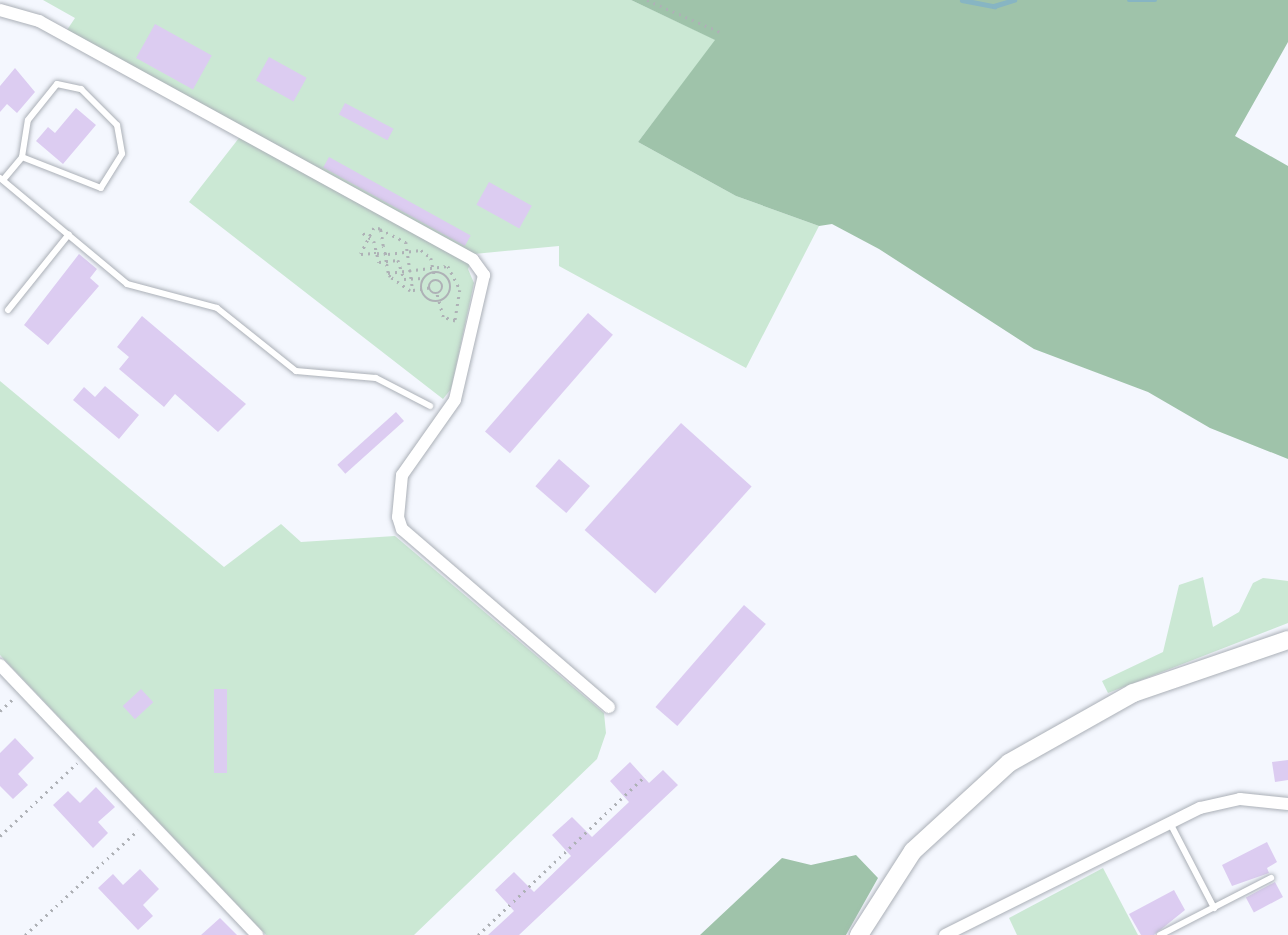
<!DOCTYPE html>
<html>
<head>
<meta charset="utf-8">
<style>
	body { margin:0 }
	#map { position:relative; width:1288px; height:935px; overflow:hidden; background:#f4f7fe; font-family:Roboto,sans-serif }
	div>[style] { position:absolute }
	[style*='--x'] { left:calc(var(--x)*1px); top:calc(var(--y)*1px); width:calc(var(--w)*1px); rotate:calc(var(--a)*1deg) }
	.green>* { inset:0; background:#cbe8d4 }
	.forest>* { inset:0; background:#9fc3aa }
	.stream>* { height:4.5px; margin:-2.25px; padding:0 2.25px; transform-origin:2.25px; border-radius:2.25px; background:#87b5c3 }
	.building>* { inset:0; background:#dcccf1; transform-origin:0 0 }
	.path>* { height:2.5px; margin-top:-1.25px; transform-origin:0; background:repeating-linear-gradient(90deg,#aeb1b6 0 2px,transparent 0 7px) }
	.path>.ring { margin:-1.25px; padding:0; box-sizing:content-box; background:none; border:2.5px solid #aeb1b6; border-radius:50% }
	.roads { filter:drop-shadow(0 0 2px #abb0b7) drop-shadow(0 0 2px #abb0b7) }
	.lane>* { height:6px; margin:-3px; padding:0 3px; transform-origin:3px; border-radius:3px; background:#fff }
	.street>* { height:12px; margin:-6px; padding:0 6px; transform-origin:6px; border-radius:6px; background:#fff }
	.secondary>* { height:18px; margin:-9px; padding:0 9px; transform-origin:9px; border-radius:9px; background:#fff }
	span { translate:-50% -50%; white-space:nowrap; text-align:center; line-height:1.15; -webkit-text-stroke:5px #fff; paint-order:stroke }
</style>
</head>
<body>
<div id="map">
	<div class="green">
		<div style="clip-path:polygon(43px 0,631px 0,716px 40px,638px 142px,736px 196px,819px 226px,746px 368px,559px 266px,559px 246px,474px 254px,468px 269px,474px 283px,451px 389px,443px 399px,189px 202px,246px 129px,67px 30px,75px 18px)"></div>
		<div style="clip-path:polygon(0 381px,224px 567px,281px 524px,301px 542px,395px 536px,604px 713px,606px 733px,597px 759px,414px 935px,266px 935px,0 655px)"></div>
		<div style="clip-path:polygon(1203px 577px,1213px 627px,1239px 612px,1253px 583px,1263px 578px,1288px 581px,1288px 623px,1108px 693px,1102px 681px,1163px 652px,1179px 585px)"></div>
		<div style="clip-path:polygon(1103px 868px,1138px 935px,1017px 935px,1009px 918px)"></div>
	</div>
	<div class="forest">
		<div style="clip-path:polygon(631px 0,1288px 0,1288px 42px,1235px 136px,1288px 166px,1288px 459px,1210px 428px,1148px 392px,1034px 349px,879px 249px,832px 224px,819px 226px,736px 196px,638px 142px,715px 40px)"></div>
		<div style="clip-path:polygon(856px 855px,878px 878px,846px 935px,700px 935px,782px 858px,811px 865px)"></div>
	</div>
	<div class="stream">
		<div style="--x:962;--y:0;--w:33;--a:11"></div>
		<div style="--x:994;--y:6;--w:21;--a:-17"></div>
		<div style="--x:1129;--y:0;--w:26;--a:0"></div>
	</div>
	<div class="building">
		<div style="left:155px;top:24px;width:65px;height:39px;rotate:29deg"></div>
		<div style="left:269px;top:57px;width:43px;height:27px;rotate:29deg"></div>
		<div style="clip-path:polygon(15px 68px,35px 92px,17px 113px,7px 104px,0 112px,0 86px)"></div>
		<div style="left:345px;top:103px;width:55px;height:13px;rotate:28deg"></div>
		<div style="clip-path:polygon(76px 108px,96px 125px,63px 164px,36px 141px,48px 127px,55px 133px)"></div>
		<div style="left:329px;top:157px;width:162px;height:12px;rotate:29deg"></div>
		<div style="left:489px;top:182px;width:49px;height:26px;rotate:29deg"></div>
		<div style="clip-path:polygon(79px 254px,97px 269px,90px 278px,99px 286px,48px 345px,24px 325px)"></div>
		<div style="left:588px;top:313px;width:33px;height:157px;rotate:41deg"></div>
		<div style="clip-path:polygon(142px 316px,246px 404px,218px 432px,175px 394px,164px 407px,119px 369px,129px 357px,117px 347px)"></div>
		<div style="clip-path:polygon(105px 386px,139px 415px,119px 439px,73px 400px,84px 387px,95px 397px)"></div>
		<div style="left:396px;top:412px;width:12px;height:79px;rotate:48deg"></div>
		<div style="left:681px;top:423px;width:95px;height:144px;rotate:42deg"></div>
		<div style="left:559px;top:459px;width:41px;height:36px;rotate:41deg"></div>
		<div style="left:744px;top:605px;width:29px;height:135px;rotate:41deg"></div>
		<div style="left:141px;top:689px;width:18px;height:25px;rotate:47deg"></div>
		<div style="left:214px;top:689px;width:13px;height:84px"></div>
		<div style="clip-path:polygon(15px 738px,34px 758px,18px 774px,28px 785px,13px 799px,0 786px,0 753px)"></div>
		<div style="clip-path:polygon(1288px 760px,1288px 780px,1275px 782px,1272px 762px)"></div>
		<div style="clip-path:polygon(630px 762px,649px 783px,663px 770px,678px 785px,519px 935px,488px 935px,514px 911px,495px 890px,514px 872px,534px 892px,571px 856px,552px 835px,572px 817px,592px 837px,629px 802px,610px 781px)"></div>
		<div style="clip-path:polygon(96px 787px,115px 807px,98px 822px,108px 833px,93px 848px,53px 805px,68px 791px,80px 803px)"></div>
		<div style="clip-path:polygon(1267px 842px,1277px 862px,1267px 868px,1269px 873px,1232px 886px,1222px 865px)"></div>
		<div style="clip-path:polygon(140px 869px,159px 889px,143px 905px,153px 916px,138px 930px,98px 888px,113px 874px,123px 885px)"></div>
		<div style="left:1275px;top:882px;width:17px;height:33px;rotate:62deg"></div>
		<div style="clip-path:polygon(1174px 890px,1185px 910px,1154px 935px,1141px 935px,1129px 914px)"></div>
		<div style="clip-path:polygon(220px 918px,237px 935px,201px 935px)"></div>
	</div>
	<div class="path">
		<div style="--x:647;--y:0;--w:80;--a:23.7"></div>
		<div style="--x:380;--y:229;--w:29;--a:27"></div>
		<div style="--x:406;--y:242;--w:49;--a:81.9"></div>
		<div style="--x:363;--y:233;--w:14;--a:36"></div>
		<div style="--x:374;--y:241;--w:22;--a:77"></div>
		<div style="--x:379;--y:262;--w:19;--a:-6"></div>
		<div style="--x:398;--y:260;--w:20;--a:72"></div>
		<div style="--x:404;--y:279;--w:19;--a:-3"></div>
		<div class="ring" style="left:421px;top:272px;width:27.5px;height:27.5px"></div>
		<div style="--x:388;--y:273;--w:60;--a:-6.7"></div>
		<div style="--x:448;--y:266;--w:27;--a:63"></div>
		<div style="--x:460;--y:290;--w:31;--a:99"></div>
		<div style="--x:455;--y:321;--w:13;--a:-162"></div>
		<div style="--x:443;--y:317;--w:24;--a:-105"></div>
		<div class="ring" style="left:429px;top:280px;width:11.5px;height:11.5px"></div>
		<div style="--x:429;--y:288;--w:19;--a:171"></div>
		<div style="--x:410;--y:291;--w:24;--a:-145"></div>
		<div style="--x:390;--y:277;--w:4;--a:-117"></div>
		<div style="--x:388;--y:273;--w:11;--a:-100"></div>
		<div style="--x:386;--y:262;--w:8;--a:-97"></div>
		<div style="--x:385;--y:254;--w:8;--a:-104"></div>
		<div style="--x:383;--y:246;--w:14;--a:-98"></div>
		<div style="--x:381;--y:232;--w:3;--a:-108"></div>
		<div style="--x:380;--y:229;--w:6;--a:-171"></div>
		<div style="--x:374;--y:228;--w:29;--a:117"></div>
		<div style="--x:361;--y:254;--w:13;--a:-4"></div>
		<div style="--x:374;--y:253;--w:3;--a:0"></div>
		<div style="--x:377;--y:253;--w:8;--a:7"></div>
		<div style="--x:385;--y:254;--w:3;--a:0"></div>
		<div style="--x:388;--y:254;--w:33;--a:-7"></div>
		<div style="--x:421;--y:250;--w:13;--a:39"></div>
		<div style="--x:431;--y:258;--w:21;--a:79"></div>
		<div style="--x:0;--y:711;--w:18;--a:-43"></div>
		<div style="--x:0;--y:836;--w:106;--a:-43.5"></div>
		<div style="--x:25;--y:935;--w:154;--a:-42.9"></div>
		<div style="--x:478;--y:935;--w:231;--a:-43.6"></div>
	</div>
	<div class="roads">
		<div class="lane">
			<div style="--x:0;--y:178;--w:165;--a:39.8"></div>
			<div style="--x:127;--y:284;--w:93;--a:14.9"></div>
			<div style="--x:217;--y:308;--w:101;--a:38.6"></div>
			<div style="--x:296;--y:371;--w:80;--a:5"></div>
			<div style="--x:376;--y:378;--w:61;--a:27.4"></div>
			<div style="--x:3;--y:180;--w:30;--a:-50"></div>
			<div style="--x:22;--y:157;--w:37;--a:-81"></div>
			<div style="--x:28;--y:120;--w:46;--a:-51.1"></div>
			<div style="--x:57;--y:84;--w:25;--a:12"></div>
			<div style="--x:81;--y:89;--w:51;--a:45"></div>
			<div style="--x:117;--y:125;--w:29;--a:80"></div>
			<div style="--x:122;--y:154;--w:40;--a:122"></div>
			<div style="--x:101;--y:188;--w:85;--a:-158.6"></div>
			<div style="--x:8;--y:310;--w:97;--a:-51.2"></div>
			<div style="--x:1170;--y:823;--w:96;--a:62.6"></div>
			<div style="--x:1160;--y:935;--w:125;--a:-27.2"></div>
		</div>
		<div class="street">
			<div style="--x:0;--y:10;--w:41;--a:15.8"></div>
			<div style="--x:39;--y:21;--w:495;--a:28.8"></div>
			<div style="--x:473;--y:260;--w:19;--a:54"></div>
			<div style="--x:484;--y:275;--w:128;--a:103.1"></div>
			<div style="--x:455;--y:400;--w:92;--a:125.2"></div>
			<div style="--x:402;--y:475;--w:42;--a:95.4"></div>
			<div style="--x:398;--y:517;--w:13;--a:72"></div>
			<div style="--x:402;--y:529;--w:273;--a:40.7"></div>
			<div style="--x:0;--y:665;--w:373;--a:46.4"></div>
			<div style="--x:945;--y:935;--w:285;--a:-26.5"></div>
			<div style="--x:1200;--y:808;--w:41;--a:-12.7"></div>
			<div style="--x:1240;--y:799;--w:48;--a:5.9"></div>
		</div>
		<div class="secondary">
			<div style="--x:859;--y:935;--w:100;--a:-57.3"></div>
			<div style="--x:913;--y:851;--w:130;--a:-42.5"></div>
			<div style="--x:1009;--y:763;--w:142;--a:-29.4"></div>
			<div style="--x:1133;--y:693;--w:164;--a:-18.9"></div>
		</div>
	</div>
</div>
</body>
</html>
